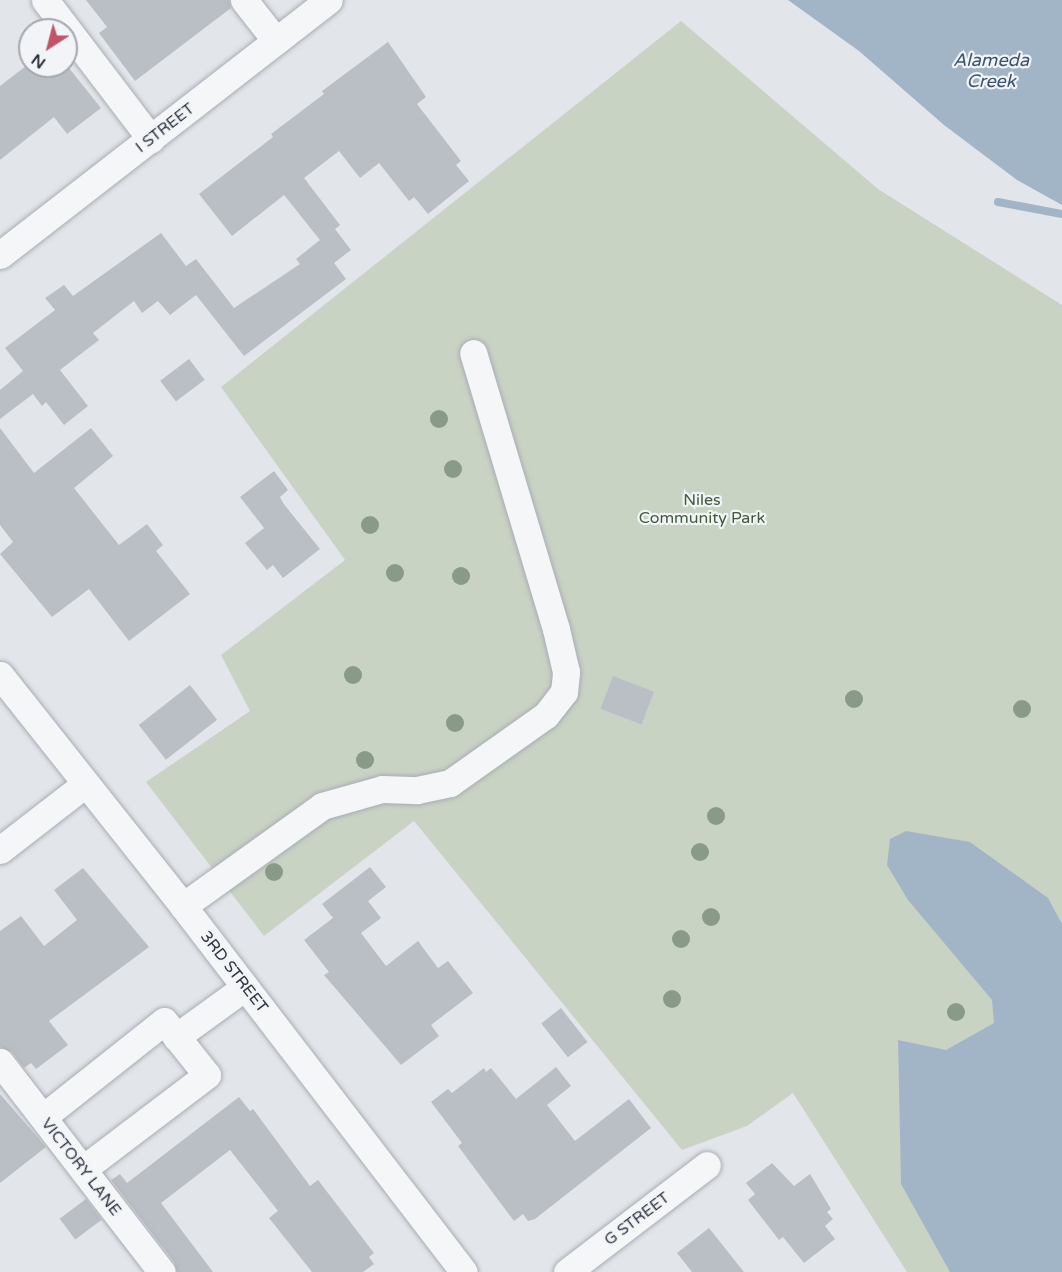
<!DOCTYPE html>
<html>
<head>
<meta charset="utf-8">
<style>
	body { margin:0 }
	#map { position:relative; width:1062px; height:1272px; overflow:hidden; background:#e2e6ea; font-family:"Varela Round",sans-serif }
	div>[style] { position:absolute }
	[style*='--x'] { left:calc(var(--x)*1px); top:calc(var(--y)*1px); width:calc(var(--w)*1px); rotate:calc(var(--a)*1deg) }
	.green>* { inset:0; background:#c9d3c4 }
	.water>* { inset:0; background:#a1b5c6 }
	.stream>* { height:8px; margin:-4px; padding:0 4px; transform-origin:4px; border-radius:4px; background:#a1b5c6 }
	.building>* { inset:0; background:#babfc6; transform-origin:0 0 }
	.roads { filter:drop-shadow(0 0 2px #a8adb4) drop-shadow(0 0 2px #a8adb4) }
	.minor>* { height:27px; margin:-13.5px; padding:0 13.5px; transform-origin:13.5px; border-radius:13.5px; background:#f5f6f8 }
	.trees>* { width:18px; height:18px; margin:-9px; border-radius:50%; background:#8a9a89 }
	span { translate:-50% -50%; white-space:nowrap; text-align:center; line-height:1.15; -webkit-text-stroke:4.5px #f2f4f7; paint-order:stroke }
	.street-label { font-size:16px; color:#2c3440 }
	.park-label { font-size:16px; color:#425b3a }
	.water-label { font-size:18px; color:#395571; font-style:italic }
	.north { position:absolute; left:18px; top:18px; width:60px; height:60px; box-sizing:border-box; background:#f2f4f7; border:2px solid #a3a7ae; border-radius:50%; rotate:216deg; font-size:16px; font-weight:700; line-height:24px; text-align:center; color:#2c3440 }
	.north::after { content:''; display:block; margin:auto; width:21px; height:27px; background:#c35369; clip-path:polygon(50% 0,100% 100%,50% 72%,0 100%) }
</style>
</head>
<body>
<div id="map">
	<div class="green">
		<div style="clip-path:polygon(681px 21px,878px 189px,1062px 305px,1062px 1272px,907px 1272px,793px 1093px,747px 1126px,682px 1150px,414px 821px,264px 936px,146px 782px,250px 711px,221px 655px,345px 560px,221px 387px)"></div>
	</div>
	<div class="water">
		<div style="clip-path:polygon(788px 0,1062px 0,1062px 205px,1017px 180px,944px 125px,859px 51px)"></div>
		<div style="clip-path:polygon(906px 831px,970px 842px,1048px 898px,1062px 924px,1062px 1272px,950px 1272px,901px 1184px,898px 1040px,946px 1050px,994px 1023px,992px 1000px,908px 900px,887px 865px,890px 839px)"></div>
	</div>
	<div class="stream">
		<div style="--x:998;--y:202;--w:65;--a:10.6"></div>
	</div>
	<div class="building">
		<div style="clip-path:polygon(86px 0,229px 0,231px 8px,135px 81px,99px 33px,107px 27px)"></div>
		<div style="clip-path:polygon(388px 42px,426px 97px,417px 104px,461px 161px,456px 165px,469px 181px,428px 214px,414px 197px,409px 201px,379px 163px,360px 178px,339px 151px,304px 178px,340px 225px,335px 229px,351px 250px,334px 263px,346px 279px,244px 356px,196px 295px,170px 315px,158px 301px,142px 313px,134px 301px,93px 333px,99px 340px,60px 370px,88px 406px,64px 425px,46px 402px,42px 406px,33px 394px,0 419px,0 390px,23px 371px,5px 348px,55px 310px,45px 298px,64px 285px,73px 296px,161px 233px,186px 266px,196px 259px,234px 308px,300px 264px,296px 259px,320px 240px,284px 195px,232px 236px,199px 194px,273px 137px,271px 134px,324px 94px,322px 91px)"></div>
		<div style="clip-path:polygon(26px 66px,52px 66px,59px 75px,69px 68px,101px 108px,67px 134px,54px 117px,0 160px,0 86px)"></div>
		<div style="left:189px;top:359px;width:26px;height:36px;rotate:53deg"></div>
		<div style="clip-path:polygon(0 428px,34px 473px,91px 428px,113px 456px,74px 488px,119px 545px,147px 524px,163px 545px,156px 551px,190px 594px,129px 641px,89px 589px,52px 617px,0 554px,13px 542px,0 525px)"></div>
		<div style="clip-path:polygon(274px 471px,288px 490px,280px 497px,283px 503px,320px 549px,283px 578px,273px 565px,267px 570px,245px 543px,264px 528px,240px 497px)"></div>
		<div style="left:613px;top:676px;width:44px;height:35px;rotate:21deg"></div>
		<div style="left:190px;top:685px;width:44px;height:65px;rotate:52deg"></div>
		<div style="clip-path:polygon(370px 867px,386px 887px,368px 901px,381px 918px,361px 933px,386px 966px,418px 941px,438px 968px,448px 961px,473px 993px,431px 1025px,439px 1036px,401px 1065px,324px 975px,329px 972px,304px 940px,333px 918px,322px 904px)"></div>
		<div style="clip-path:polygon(83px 868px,149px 947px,49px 1021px,68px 1045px,36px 1069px,31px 1063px,24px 1068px,12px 1052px,0 1047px,0 931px,21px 916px,44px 946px,77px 920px,54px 890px)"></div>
		<div style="left:561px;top:1008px;width:43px;height:25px;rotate:52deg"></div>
		<div style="clip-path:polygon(556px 1067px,571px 1086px,547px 1105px,575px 1141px,629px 1099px,651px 1128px,535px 1219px,528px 1221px,523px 1214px,514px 1221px,458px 1146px,462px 1143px,431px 1102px,448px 1089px,452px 1093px,484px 1068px,486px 1072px,491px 1068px,516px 1099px)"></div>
		<div style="clip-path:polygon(0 1094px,46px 1147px,0 1183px)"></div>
		<div style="clip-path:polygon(239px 1097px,250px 1111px,253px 1109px,310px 1186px,318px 1180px,374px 1253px,369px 1257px,374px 1264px,363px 1272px,312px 1272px,269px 1218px,278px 1211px,230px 1150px,161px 1203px,213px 1272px,177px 1272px,174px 1262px,111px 1180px,120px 1174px,127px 1183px)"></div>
		<div style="clip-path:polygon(772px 1163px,794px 1186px,810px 1174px,831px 1209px,827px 1212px,833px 1219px,825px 1226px,835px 1239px,804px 1263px,783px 1237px,779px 1240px,748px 1200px,755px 1194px,746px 1183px)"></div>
		<div style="left:86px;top:1199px;width:26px;height:33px;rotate:53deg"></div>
		<div style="clip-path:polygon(709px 1228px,744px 1272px,692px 1272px,677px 1253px)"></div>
	</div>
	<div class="roads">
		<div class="minor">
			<div style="--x:45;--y:0;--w:175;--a:52.7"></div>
			<div style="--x:244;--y:0;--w:52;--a:52"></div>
			<div style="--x:0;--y:255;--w:416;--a:-37.8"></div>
			<div style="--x:0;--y:675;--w:295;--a:51.6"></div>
			<div style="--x:183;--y:906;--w:461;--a:52.5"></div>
			<div style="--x:0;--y:850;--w:108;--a:-37.8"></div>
			<div style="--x:183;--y:906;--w:171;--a:-35.7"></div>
			<div style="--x:322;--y:806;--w:62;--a:-15.8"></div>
			<div style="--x:382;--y:789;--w:35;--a:2"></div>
			<div style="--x:417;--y:790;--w:34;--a:-12"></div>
			<div style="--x:450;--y:783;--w:118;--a:-35.3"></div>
			<div style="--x:546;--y:715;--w:29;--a:-52"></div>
			<div style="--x:564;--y:692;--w:20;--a:-84"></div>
			<div style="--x:566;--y:672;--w:44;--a:-103.1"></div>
			<div style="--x:556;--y:629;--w:288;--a:-106.7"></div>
			<div style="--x:176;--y:1037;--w:85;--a:-35.9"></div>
			<div style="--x:0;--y:1062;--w:265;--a:52.4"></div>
			<div style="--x:43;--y:1117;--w:154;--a:-38.4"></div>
			<div style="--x:164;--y:1021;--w:69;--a:51.5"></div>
			<div style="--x:207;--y:1075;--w:156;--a:142.8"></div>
			<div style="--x:567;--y:1272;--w:176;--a:-37.4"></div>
		</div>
	</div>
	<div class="trees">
		<div style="left:439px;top:419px"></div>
		<div style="left:453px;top:469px"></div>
		<div style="left:370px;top:525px"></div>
		<div style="left:395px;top:573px"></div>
		<div style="left:461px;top:576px"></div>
		<div style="left:353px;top:675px"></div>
		<div style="left:854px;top:699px"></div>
		<div style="left:1022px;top:709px"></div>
		<div style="left:455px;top:723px"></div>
		<div style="left:365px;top:760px"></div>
		<div style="left:716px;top:816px"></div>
		<div style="left:700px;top:852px"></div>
		<div style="left:274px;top:872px"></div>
		<div style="left:711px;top:917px"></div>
		<div style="left:681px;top:939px"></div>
		<div style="left:672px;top:999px"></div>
		<div style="left:956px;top:1012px"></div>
	</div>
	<div class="street-label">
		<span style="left:165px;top:128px;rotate:-38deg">I STREET</span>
		<span style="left:234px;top:972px;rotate:52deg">3RD STREET</span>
		<span style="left:81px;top:1167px;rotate:52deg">VICTORY LANE</span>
		<span style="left:637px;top:1219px;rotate:-37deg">G STREET</span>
	</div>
	<div class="park-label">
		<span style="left:702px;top:509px">Niles<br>Community Park</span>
	</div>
	<div class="water-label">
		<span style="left:991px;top:71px">Alameda<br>Creek</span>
	</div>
	<div class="north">N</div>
</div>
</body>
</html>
